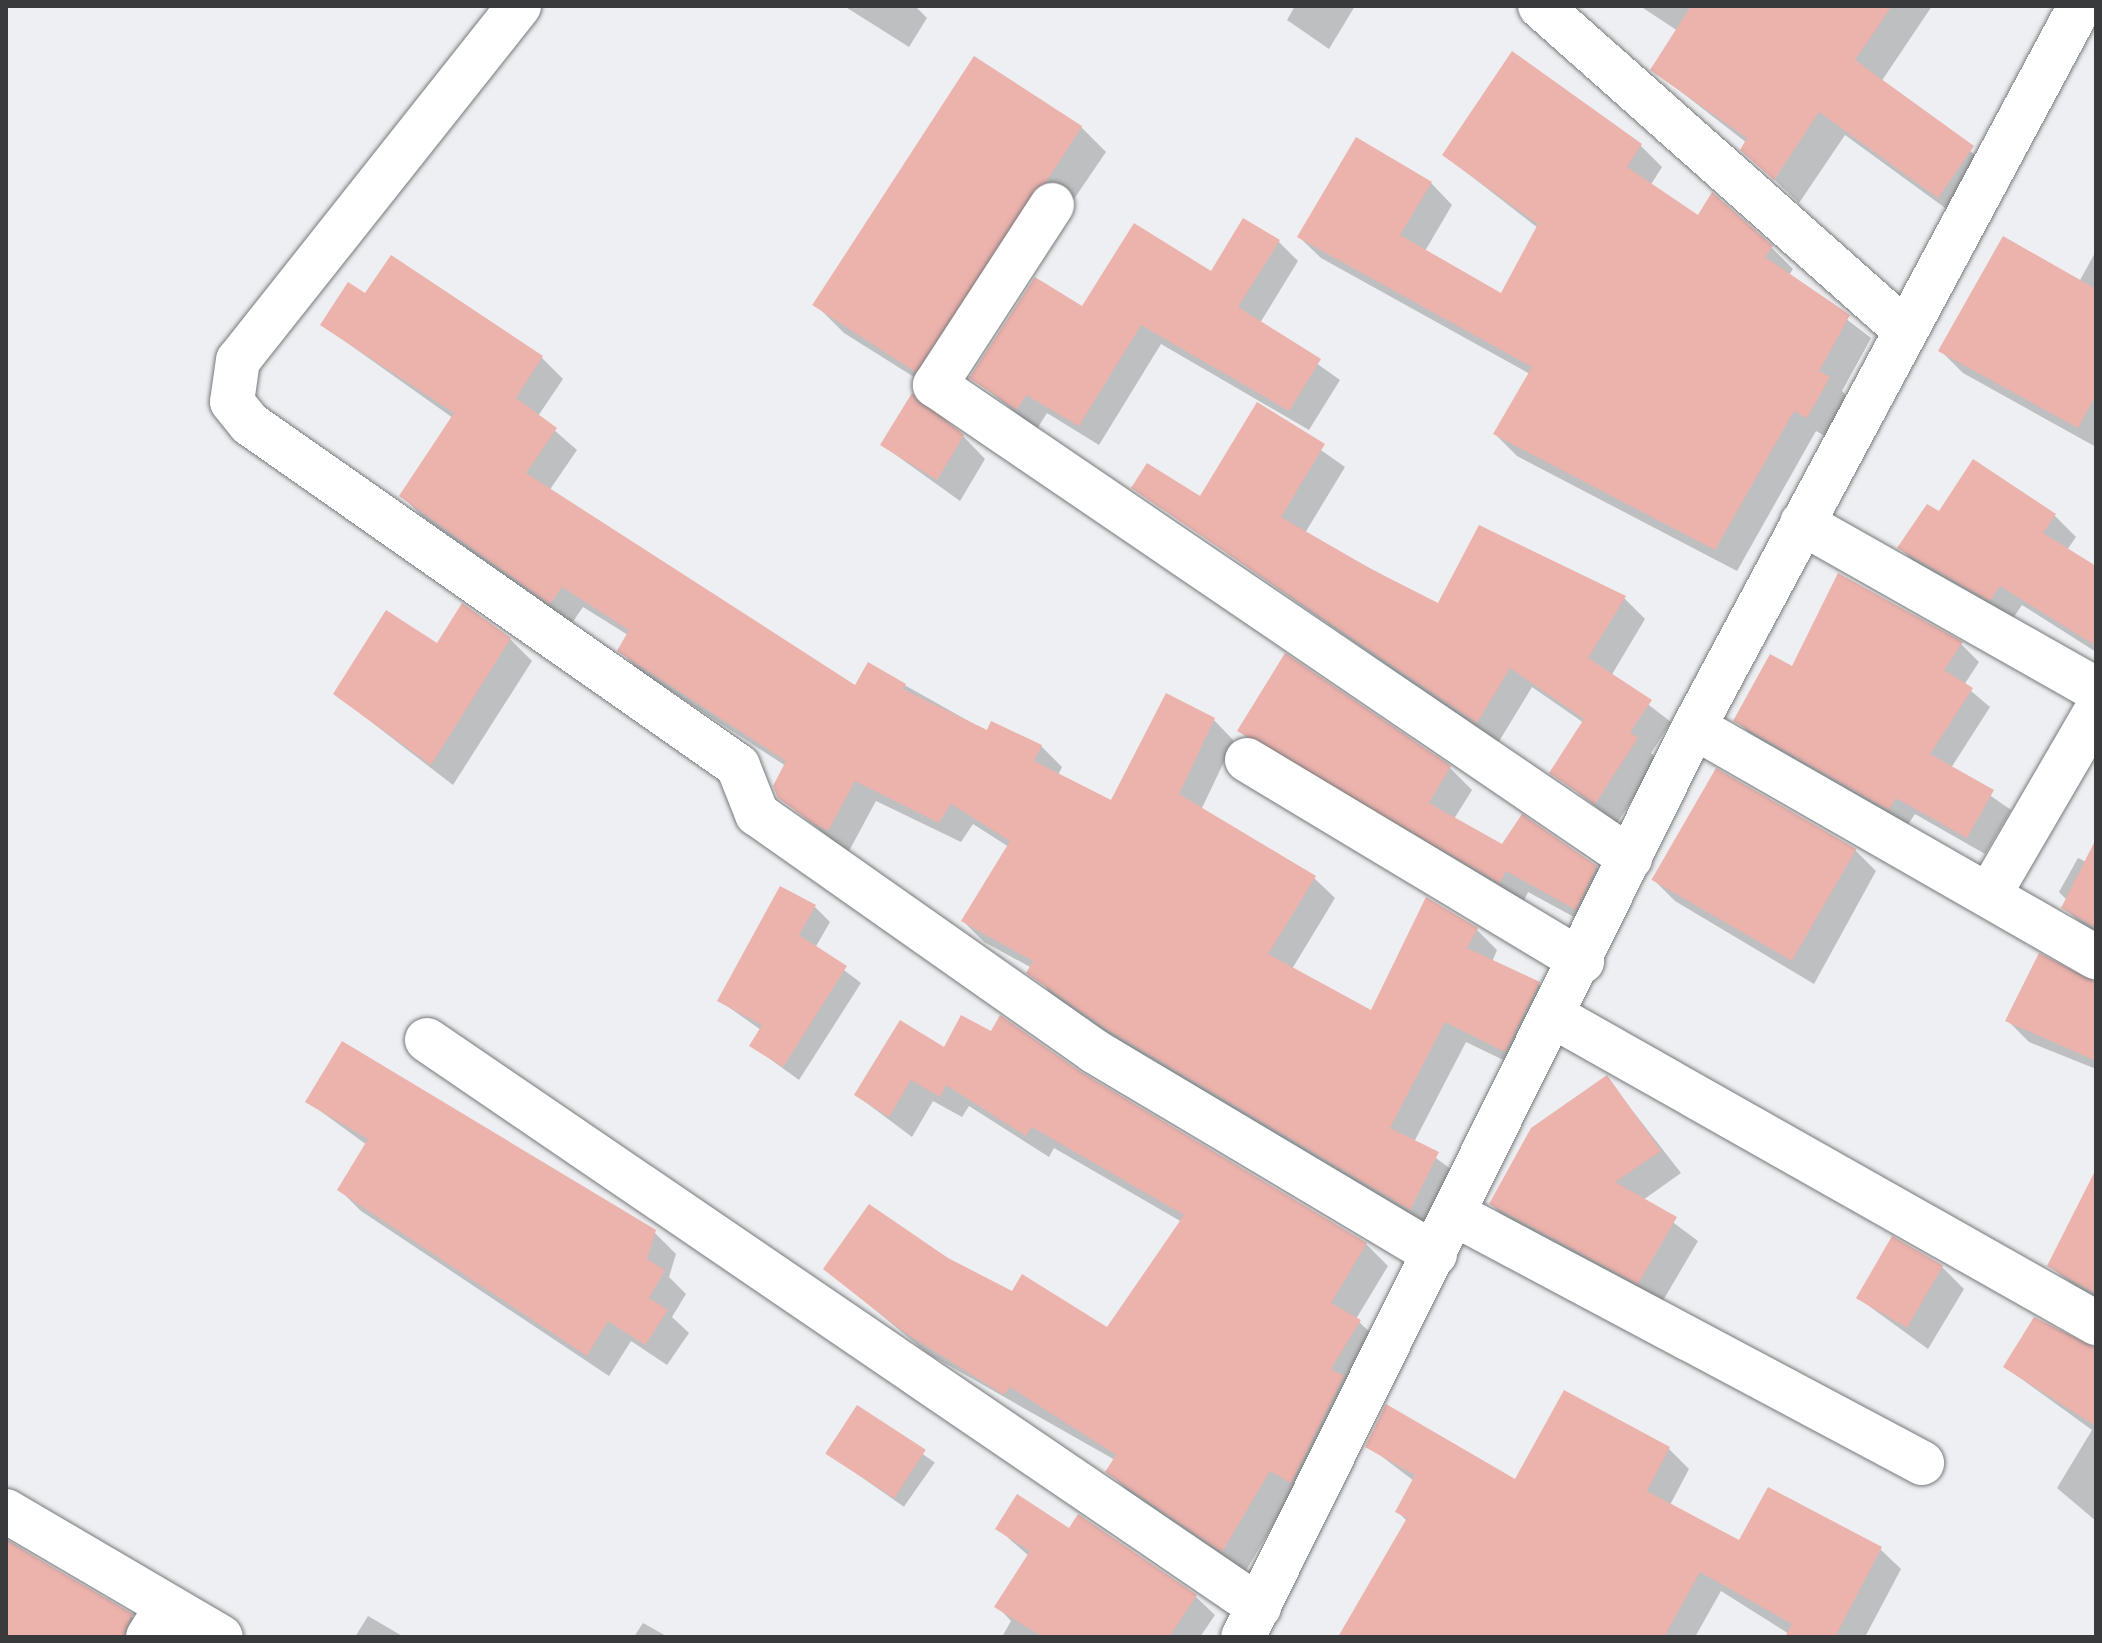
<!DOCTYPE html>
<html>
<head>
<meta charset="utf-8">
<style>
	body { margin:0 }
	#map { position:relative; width:2102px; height:1643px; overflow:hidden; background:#edeff2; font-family:Ubuntu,sans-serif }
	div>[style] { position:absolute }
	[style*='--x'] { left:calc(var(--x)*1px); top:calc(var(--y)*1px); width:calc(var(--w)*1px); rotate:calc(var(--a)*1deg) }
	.shadow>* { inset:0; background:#0003; transform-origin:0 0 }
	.building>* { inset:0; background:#ecb2ac; transform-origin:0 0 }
	.roads { filter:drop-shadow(0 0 2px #77797b) drop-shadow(0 0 2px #77797b) }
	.minor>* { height:44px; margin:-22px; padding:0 22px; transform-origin:22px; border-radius:22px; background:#fff }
	.tertiary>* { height:44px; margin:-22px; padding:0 22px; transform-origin:22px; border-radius:22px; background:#fff }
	span { translate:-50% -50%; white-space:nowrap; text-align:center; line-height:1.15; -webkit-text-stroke:6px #fafdff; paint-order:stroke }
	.frame { position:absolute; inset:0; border:8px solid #393a3b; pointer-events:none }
</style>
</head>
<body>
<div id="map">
	<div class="shadow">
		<div style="clip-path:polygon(844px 6px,915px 6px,927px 18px,909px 47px)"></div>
		<div style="clip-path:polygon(1295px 6px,1355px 6px,1329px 49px,1287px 20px)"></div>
		<div style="clip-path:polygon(1640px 6px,1932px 6px,1881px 82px,1997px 172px,1963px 221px,1845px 135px,1799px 203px,1742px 149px,1747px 143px,1653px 70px,1678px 31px)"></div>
		<div style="clip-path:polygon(1081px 127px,1106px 152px,941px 394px,844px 333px,819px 308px)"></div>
		<div style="clip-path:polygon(1640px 145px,1662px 167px,1650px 186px,1698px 217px,1771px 247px,1793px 269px,1789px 275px,1871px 338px,1842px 391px,1851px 401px,1830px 439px,1816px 431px,1737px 571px,1517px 456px,1495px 434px,1530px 374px,1321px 258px,1299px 237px,1431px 183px,1452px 205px,1425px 251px,1502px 296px,1538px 228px,1444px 155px)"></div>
		<div style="clip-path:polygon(1278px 241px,1298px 261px,1260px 323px,1340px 380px,1309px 430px,1161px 344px,1099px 445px,1047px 413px,1037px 429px,972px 378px,1083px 309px,1212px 273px)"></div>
		<div style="clip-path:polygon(2096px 251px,2096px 447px,1963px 373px,1941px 351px,2079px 282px)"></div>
		<div style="clip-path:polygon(366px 296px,542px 358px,563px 379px,538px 416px,577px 450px,549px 491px,856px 688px,869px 665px,988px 732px,1041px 746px,1062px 767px,1058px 775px,1111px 803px,1214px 720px,1234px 741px,1201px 810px,1314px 878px,1335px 898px,1292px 969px,1372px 1013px,1476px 929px,1497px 950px,1492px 962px,1538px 984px,1559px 1005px,1526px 1071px,1466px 1042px,1414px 1142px,1459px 1175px,1431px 1229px,1131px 1050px,1050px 993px,1032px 968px,984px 942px,963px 921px,1009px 847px,973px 824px,961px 842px,876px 801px,849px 851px,837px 844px,779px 797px,786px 766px,640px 671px,619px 650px,628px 635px,583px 607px,572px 623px,423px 517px,402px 496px,453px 418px,322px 325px)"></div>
		<div style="clip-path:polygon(1257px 405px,1345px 467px,1305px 533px,1439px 606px,1624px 598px,1645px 619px,1611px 676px,1671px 722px,1651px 753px,1658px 760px,1617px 823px,1551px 772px,1584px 723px,1532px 687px,1498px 743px,1134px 488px,1200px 498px)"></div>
		<div style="clip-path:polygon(963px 436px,985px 459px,960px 501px,882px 445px)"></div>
		<div style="clip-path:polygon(1939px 514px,2055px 516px,2076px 537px,2067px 550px,2096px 568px,2096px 652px,2022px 605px,2012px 620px,1921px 569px,1900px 548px)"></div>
		<div style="clip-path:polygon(510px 639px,532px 661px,453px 785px,335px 694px,438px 646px)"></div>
		<div style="clip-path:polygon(1961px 644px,1979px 662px,1964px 685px,1990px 707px,1951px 768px,2011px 810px,1985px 854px,1915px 814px,1907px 826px,1754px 738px,1736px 720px,1793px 669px)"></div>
		<div style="clip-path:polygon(1240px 731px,1450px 768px,1472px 790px,1454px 819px,1503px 846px,1596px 867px,1618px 890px,1598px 930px,1528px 892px,1523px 903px,1262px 753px)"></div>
		<div style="clip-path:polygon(1855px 850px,1876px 871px,1814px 984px,1675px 901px,1654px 880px)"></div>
		<div style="clip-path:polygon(2078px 858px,2096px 867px,2096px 936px,2064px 908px,2068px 901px,2059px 892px)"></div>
		<div style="clip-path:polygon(815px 907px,830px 922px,815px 948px,861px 983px,799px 1080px,752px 1046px,761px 1030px,720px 1001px)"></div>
		<div style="clip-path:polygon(2096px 984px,2096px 1069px,2029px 1042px,2008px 1021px)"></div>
		<div style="clip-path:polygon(944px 1050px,1080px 1074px,1366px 1244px,1388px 1266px,1356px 1319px,1381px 1343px,1245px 1572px,1130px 1493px,1108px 1472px,1115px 1460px,927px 1353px,826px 1269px,1012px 1294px,1108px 1330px,1182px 1222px,1054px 1148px,1049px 1157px,969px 1106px,962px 1117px,933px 1101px,912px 1137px,856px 1095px)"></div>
		<div style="clip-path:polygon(1607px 1078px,1681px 1173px,1643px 1200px,1698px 1241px,1661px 1304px,1513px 1226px,1491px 1204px)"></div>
		<div style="clip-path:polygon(308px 1102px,654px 1232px,676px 1254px,669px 1277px,686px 1294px,672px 1317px,689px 1333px,667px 1365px,631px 1341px,609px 1376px,361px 1211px,339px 1189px,367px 1145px)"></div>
		<div style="clip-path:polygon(2096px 1194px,2096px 1302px,2049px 1266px)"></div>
		<div style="clip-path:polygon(1942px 1267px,1964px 1289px,1928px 1349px,1858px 1298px)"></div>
		<div style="clip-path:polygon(2096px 1361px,2096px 1521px,2057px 1488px,2092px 1430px,2005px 1367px)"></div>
		<div style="clip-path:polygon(1565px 1393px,1669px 1449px,1689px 1469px,1670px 1505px,1740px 1542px,1880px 1549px,1901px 1569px,1865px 1637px,1794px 1637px,1721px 1591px,1695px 1637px,1340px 1637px,1407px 1521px,1397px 1511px,1414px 1481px,1368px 1446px,1516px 1482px)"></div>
		<div style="left:857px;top:1408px;width:95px;height:54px;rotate:35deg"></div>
		<div style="clip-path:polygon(998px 1529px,1070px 1531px,1196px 1597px,1215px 1615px,1200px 1637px,1002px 1637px,1011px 1621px,997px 1606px,1029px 1556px)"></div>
		<div style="clip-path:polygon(6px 1539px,131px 1616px,153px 1637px,6px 1637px)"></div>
		<div style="clip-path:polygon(368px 1616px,404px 1637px,355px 1637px)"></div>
		<div style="clip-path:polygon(643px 1623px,668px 1637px,634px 1637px)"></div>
	</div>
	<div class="building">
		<div style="clip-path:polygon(1691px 6px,1892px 6px,1855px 60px,1974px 146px,1938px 198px,1819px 112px,1774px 180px,1740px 150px,1747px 138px,1650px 70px)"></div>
		<div style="clip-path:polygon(1512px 51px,1642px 144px,1627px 167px,1698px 215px,1712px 192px,1773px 246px,1765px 257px,1850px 315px,1819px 371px,1830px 377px,1807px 418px,1794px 411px,1715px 550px,1493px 434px,1532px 367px,1297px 237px,1356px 137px,1432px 182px,1400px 235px,1501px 293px,1538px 224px,1442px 155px)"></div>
		<div style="left:974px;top:56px;width:129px;height:297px;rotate:33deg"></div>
		<div style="clip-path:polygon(1243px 218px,1280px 240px,1238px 307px,1321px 359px,1289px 411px,1141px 325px,1079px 426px,1026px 395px,1017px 410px,969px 378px,1035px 277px,1082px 306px,1134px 223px,1211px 271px)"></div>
		<div style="clip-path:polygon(2003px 236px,2096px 289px,2096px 395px,2078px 428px,1938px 351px)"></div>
		<div style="clip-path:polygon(391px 255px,543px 356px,516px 398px,557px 428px,526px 473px,855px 685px,868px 662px,906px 684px,903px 689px,987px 730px,991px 721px,1042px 745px,1034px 761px,1111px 800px,1166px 693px,1215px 718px,1179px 794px,1316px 876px,1268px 954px,1371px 1010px,1426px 897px,1478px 928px,1467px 948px,1540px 982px,1505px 1052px,1445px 1022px,1390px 1128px,1439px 1152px,1410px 1210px,1108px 1030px,1026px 973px,1033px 961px,961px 921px,1010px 841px,951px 804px,939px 823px,855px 781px,828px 831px,814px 824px,778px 798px,773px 786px,786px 761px,617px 651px,629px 630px,562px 587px,550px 604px,399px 496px,454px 413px,320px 325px,348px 282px,365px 293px)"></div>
		<div style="clip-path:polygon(912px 393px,964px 435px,937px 480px,880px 445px)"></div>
		<div style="clip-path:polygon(1257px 402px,1325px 444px,1281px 517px,1371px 569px,1438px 603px,1479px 525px,1626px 596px,1588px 658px,1652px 700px,1630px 732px,1638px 738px,1595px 804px,1549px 773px,1584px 719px,1510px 668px,1477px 723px,1131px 488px,1147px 463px,1200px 496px)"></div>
		<div style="clip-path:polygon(1973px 459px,2056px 514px,2043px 533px,2096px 566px,2096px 646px,2000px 586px,1990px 601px,1897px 548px,1927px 504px,1939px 511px)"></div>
		<div style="clip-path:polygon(1838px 573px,1963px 642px,1944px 670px,1973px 688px,1930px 754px,1994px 790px,1967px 838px,1896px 798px,1889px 810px,1733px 721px,1770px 654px,1792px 666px)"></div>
		<div style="clip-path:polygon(462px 603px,511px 638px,431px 765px,333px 694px,386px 610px,437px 643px)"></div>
		<div style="clip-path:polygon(1285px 653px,1451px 766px,1429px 803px,1502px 844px,1522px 814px,1597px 866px,1576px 910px,1506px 871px,1500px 883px,1237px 731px)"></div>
		<div style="left:1716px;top:768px;width:162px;height:129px;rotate:30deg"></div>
		<div style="clip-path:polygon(2096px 839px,2096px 928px,2061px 908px)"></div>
		<div style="clip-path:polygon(780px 886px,816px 905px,799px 935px,847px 966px,783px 1067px,749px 1046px,762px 1025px,717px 1001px)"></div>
		<div style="clip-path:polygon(2039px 953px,2096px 982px,2096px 1061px,2005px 1021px)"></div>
		<div style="clip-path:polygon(961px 1015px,991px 1031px,1000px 1015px,1081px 1072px,1367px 1243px,1331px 1303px,1361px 1320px,1331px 1369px,1344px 1376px,1291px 1483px,1270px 1471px,1222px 1552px,1105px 1472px,1116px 1455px,1010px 1387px,1004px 1395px,902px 1331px,823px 1269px,869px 1204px,948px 1258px,1012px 1291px,1022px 1274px,1107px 1327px,1184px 1215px,1032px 1127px,1026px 1136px,946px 1085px,940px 1097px,911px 1080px,889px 1117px,854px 1095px,900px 1020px,944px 1047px)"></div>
		<div style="clip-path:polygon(342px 1041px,656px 1230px,647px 1259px,665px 1270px,649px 1298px,668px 1310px,645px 1345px,608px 1321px,587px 1356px,337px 1190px,368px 1139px,305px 1102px)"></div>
		<div style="clip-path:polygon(1607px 1075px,1661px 1151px,1615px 1182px,1677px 1217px,1638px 1284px,1489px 1204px,1531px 1128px)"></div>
		<div style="clip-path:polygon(2096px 1169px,2096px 1294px,2047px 1266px)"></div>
		<div style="left:1892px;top:1236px;width:59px;height:72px;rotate:30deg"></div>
		<div style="clip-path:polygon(2034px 1317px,2096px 1348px,2096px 1426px,2003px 1367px)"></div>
		<div style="clip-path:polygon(1564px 1390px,1670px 1447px,1647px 1491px,1739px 1540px,1768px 1487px,1882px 1547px,1835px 1637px,1785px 1637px,1792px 1624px,1700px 1572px,1664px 1637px,1338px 1637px,1407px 1518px,1395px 1512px,1415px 1475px,1365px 1447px,1386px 1404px,1515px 1479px)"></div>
		<div style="left:857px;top:1405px;width:82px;height:58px;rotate:33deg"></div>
		<div style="clip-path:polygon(1017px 1494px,1069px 1528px,1078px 1514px,1197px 1595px,1169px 1637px,1043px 1637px,994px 1607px,1030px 1551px,995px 1529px)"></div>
		<div style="clip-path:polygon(6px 1540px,133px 1614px,123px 1637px,6px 1637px)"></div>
	</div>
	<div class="roads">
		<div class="minor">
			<div style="--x:519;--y:6;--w:452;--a:128.4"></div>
			<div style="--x:238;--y:360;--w:42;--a:98.1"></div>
			<div style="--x:232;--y:402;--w:28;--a:51"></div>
			<div style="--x:250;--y:424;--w:596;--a:35.02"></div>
			<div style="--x:738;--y:766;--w:52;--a:68.4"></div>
			<div style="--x:757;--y:814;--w:412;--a:35.1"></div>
			<div style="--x:1094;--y:1051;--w:397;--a:30.8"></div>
			<div style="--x:1540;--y:6;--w:487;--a:41.6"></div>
			<div style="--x:1052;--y:205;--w:215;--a:123"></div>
			<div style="--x:935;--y:385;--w:841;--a:34.24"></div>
			<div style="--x:1802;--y:523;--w:338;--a:29.5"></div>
			<div style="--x:1694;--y:727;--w:463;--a:29.8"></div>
			<div style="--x:1247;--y:760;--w:391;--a:31"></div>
			<div style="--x:1989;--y:895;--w:213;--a:-59.8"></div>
			<div style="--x:1555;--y:1017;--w:622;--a:29.49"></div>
			<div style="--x:427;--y:1040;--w:1007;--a:34.27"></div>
			<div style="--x:1456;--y:1215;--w:528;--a:28.02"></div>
			<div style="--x:6;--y:1511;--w:249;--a:30.4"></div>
			<div style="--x:148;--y:1637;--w:36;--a:-58"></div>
		</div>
		<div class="tertiary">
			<div style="--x:1243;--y:1637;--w:1016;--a:-63.64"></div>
			<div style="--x:1694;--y:727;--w:818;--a:-61.84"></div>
		</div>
	</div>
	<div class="frame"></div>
</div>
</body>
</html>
